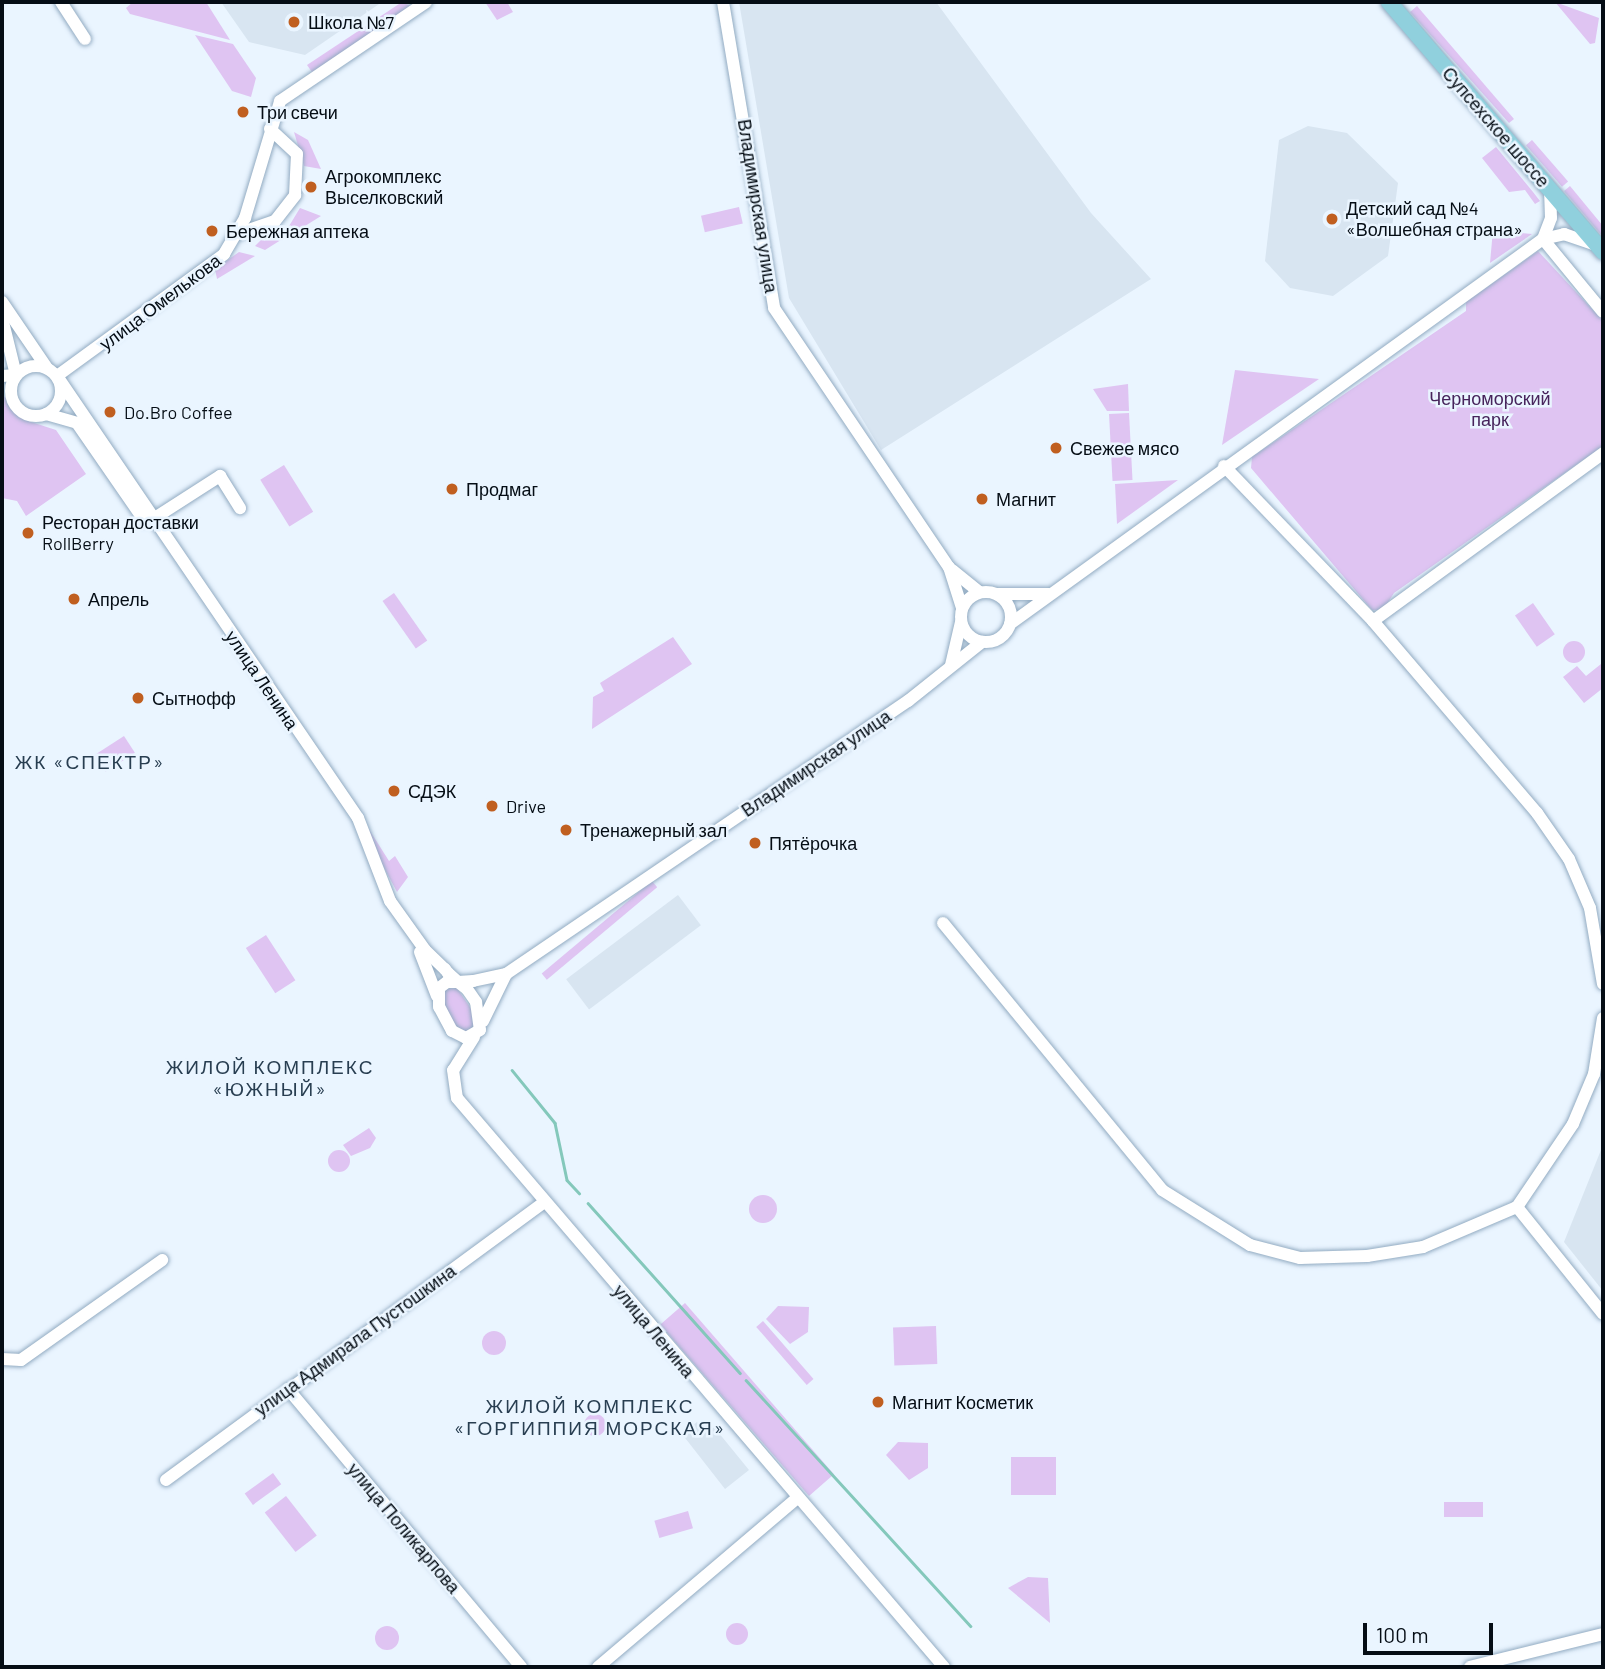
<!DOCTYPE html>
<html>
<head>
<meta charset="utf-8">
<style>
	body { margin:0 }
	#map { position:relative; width:1605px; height:1669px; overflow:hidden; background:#eaf5ff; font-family:Barlow,sans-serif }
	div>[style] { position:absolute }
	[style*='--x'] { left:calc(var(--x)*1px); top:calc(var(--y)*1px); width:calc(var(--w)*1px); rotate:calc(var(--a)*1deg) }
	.built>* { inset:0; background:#d8e5f1; transform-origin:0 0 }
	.green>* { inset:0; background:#dfc4f2; transform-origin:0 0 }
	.round { border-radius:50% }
	.stream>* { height:2.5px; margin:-1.25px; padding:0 1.25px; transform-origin:1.25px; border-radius:1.25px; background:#84c8bb }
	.roads { filter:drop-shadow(0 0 2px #92abc2) drop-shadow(0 0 2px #92abc2) }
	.minor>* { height:12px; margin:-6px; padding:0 6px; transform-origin:6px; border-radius:6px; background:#fff }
	.minor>.ring { margin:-6px; padding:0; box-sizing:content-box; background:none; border:12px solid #fff; border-radius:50% }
	.major>* { height:16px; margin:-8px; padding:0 8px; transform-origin:8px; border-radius:8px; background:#90d0dd }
	.dots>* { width:19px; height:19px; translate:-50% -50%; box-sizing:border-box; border:4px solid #eaf5ff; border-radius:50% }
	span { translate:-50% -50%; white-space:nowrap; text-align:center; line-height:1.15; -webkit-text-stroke:5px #eaf5ff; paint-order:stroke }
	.poi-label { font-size:18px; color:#050d15 }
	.left { translate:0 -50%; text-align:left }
	.street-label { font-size:18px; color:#050d15 }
	.park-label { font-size:18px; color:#47245c }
	.neighbourhood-label { font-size:19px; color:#283e51; letter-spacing:2px }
	.frame { position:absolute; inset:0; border:4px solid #050d15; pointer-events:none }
	.scale { position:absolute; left:1363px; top:1623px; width:130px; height:32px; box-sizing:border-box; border:4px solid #050d15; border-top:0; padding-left:9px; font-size:21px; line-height:24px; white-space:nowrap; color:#050d15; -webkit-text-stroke:5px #eaf5ff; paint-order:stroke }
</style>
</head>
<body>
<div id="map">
	<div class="built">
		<div style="clip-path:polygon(221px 2px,382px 2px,305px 55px,249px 42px)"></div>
		<div style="clip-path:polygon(739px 2px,936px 2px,1091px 213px,1151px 279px,881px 450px,789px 298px)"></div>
		<div style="clip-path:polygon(1308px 126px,1347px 133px,1398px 183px,1388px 256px,1333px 296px,1290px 288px,1265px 261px,1279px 140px)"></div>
		<div style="left:678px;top:895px;width:38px;height:140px;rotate:53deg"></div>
		<div style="clip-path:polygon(1603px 1145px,1603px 1291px,1564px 1242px)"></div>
		<div style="clip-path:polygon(697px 1422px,706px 1433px,714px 1427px,749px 1470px,725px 1489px,682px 1434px)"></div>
	</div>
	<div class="green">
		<div style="clip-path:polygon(133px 2px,206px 2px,230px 40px,130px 14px,126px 8px)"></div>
		<div style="clip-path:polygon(402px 2px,413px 7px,312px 72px,307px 65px)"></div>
		<div style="clip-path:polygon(485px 2px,507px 2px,513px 12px,497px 20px)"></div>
		<div style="clip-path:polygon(1555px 2px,1599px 18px,1595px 43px,1590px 44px)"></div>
		<div style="clip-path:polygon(1417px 6px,1514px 119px,1509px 123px,1410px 12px)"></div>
		<div style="clip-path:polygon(195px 35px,233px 44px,256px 78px,251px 97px,232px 91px)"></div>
		<div style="clip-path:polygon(294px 132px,308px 140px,321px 169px,304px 166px)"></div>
		<div style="left:1532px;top:140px;width:55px;height:8px;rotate:49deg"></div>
		<div style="clip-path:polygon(1496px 147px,1533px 192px,1540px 201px,1535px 204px,1525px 190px,1509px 192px,1482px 158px)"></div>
		<div style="clip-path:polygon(1570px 186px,1603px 226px,1603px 237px,1564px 191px)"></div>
		<div style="left:739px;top:207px;width:17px;height:39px;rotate:77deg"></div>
		<div style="clip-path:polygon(300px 208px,321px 216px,289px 236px,286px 231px)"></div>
		<div style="clip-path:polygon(276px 225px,284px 238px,265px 250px,255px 246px)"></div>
		<div style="clip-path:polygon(1493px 230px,1532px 234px,1490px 263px)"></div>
		<div style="clip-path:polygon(1538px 251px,1603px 321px,1603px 446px,1394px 593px,1383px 610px,1372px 610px,1251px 468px,1252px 457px,1466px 311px,1466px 302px)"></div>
		<div style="clip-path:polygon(239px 252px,255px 256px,217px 279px,215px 269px)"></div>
		<div style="clip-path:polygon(1235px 370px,1319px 379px,1222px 445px)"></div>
		<div style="clip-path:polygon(1128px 384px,1129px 411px,1107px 411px,1093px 389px)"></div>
		<div style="clip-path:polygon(2px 394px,25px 420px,56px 430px,86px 474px,26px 516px,17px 501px,2px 498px)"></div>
		<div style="left:1129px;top:413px;width:67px;height:20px;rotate:87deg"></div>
		<div style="left:284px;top:465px;width:55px;height:28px;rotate:58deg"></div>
		<div style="clip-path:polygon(1178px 480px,1117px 524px,1115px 484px)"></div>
		<div style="left:394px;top:593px;width:58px;height:14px;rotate:55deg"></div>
		<div style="left:1533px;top:603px;width:38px;height:22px;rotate:55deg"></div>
		<div style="clip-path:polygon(673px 637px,692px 664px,592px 729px,593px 697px,604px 691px,600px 683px)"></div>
		<div class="round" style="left:1563px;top:641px;width:22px;height:22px"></div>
		<div style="clip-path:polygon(1601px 664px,1603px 688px,1584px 703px,1563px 677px,1577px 666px,1586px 676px)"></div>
		<div style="left:124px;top:736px;width:20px;height:35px;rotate:57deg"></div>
		<div style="clip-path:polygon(331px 769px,389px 861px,395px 856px,408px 877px,397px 892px)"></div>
		<div style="left:652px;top:881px;width:8px;height:144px;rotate:50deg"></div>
		<div style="left:266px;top:935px;width:54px;height:24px;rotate:57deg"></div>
		<div style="clip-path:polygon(457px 988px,476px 1016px,474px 1031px,459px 1031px,441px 1002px,444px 989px)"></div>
		<div style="clip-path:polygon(369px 1128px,376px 1138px,370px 1148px,351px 1156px,343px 1145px)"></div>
		<div class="round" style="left:328px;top:1150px;width:22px;height:22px"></div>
		<div class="round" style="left:749px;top:1195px;width:28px;height:28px"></div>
		<div style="left:685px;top:1303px;width:227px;height:33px;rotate:49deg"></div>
		<div style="clip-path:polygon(778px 1306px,809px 1307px,808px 1332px,790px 1344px,766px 1319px)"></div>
		<div style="left:763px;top:1321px;width:77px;height:9px;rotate:49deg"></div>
		<div style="left:936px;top:1326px;width:38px;height:43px;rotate:88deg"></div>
		<div class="round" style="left:482px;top:1331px;width:24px;height:24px"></div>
		<div class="round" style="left:584px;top:1414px;width:22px;height:22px"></div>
		<div style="clip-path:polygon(898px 1442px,928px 1443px,928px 1468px,909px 1480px,886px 1455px)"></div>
		<div style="left:1056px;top:1457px;width:38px;height:45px;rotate:90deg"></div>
		<div style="left:273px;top:1473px;width:14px;height:35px;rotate:54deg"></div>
		<div style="left:286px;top:1496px;width:50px;height:27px;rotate:52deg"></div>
		<div style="left:1483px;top:1502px;width:15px;height:39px;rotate:90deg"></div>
		<div style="left:688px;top:1511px;width:18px;height:35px;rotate:74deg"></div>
		<div style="clip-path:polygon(1028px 1577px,1048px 1578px,1050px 1623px,1008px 1588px)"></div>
		<div class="round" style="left:726px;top:1623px;width:22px;height:22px"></div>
		<div class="round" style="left:375px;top:1626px;width:24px;height:24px"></div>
	</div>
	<div class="stream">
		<div style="--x:512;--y:1070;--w:68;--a:50.9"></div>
		<div style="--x:555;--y:1123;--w:58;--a:78.1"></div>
		<div style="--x:567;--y:1180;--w:18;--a:47"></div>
		<div style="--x:588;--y:1203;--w:228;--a:48.2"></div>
		<div style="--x:746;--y:1380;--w:333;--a:47.6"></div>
	</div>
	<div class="roads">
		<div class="minor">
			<div style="--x:61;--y:2;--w:44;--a:57"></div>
			<div style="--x:723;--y:2;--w:310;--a:80.5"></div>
			<div style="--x:774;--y:308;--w:313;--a:56"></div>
			<div style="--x:949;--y:567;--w:43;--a:72.4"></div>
			<div style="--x:237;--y:234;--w:40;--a:-18.9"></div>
			<div style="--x:275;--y:221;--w:33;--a:-52"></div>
			<div style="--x:295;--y:195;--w:41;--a:-87.2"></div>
			<div style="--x:297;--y:154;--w:37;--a:-137"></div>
			<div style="--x:1543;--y:239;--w:94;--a:50.6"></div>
			<div style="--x:1543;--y:239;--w:22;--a:-69"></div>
			<div style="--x:1551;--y:218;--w:28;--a:-92"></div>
			<div style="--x:2;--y:302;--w:80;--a:55.7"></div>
			<div style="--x:2;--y:318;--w:59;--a:76.2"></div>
			<div style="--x:16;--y:375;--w:14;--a:176"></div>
			<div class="ring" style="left:11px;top:366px;width:38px;height:38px"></div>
			<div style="--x:57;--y:376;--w:207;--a:-36.1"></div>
			<div style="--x:224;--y:254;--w:42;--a:-59.7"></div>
			<div style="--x:245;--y:218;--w:122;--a:-73.3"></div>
			<div style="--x:280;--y:101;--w:176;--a:-34.1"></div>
			<div style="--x:59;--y:379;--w:531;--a:55.74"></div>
			<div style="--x:358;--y:818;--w:89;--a:68.9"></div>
			<div style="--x:390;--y:901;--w:60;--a:54.5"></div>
			<div style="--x:425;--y:950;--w:28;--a:44"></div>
			<div style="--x:445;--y:969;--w:5;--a:53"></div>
			<div style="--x:448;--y:973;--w:13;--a:42"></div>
			<div style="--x:458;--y:982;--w:11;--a:38"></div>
			<div style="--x:467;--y:989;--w:16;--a:55"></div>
			<div style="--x:476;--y:1002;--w:28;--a:82"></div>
			<div style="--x:480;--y:1030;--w:16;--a:150"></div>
			<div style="--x:466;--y:1038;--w:16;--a:-153"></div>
			<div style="--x:452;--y:1031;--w:27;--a:-118"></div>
			<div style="--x:439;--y:1007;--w:19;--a:-90"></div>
			<div style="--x:439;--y:988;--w:10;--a:-37"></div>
			<div style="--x:447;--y:982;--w:11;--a:0"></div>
			<div style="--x:458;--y:982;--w:15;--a:-4"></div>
			<div style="--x:473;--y:981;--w:34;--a:-12"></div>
			<div style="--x:506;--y:974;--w:486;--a:-34.2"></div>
			<div style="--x:908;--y:701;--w:95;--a:-38.6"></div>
			<div style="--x:46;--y:414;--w:32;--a:16"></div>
			<div style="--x:77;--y:423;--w:118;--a:55.4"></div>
			<div style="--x:1224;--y:466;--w:215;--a:46.1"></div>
			<div style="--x:1373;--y:621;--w:253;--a:49.5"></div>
			<div style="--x:1537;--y:813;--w:56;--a:55.2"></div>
			<div style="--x:1569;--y:859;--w:53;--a:66.8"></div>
			<div style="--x:1590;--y:908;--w:77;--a:80.3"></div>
			<div style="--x:153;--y:519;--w:80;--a:-32.7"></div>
			<div style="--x:220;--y:476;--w:38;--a:58"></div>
			<div style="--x:952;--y:570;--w:35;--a:39"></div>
			<div class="ring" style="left:961px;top:592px;width:38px;height:38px"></div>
			<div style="--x:997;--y:594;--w:52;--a:0"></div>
			<div style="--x:1373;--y:621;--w:285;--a:-36.1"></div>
			<div style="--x:1010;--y:624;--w:658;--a:-35.84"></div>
			<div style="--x:1543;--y:239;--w:22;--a:-13"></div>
			<div style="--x:1564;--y:234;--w:31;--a:19"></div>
			<div style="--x:951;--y:665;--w:44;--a:-76.9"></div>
			<div style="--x:943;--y:923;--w:345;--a:50.6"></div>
			<div style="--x:1162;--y:1190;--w:104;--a:32"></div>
			<div style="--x:1250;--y:1245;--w:52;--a:14.6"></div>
			<div style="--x:1300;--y:1258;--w:67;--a:-1.7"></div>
			<div style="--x:1367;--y:1256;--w:57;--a:-9.1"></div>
			<div style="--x:1423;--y:1247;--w:102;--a:-23.1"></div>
			<div style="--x:420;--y:952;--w:47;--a:68.9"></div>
			<div style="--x:1603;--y:1018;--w:57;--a:99.1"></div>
			<div style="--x:1594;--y:1074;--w:54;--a:112.8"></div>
			<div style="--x:1573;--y:1124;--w:100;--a:124"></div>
			<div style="--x:1517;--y:1207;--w:137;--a:51.2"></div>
			<div style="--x:483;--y:1021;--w:52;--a:-63.9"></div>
			<div style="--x:474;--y:1037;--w:39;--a:122"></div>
			<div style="--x:453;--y:1070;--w:28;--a:82"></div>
			<div style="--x:457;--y:1098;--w:749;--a:49.44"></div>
			<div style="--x:2;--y:1359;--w:19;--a:3"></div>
			<div style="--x:21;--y:1360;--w:173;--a:-35.3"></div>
			<div style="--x:288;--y:1389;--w:363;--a:50"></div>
			<div style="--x:166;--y:1480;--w:470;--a:-36.3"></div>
			<div style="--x:598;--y:1667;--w:261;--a:-40.3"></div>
			<div style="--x:1470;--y:1667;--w:137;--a:-13.9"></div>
		</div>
		<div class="major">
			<div style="--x:1389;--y:2;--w:329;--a:49.4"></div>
		</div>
	</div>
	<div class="dots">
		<div style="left:294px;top:22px;background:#c05f20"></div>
		<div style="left:243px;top:112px;background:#c05f20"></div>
		<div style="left:311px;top:187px;background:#c05f20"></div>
		<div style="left:1332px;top:219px;background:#c05f20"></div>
		<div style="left:212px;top:231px;background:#c05f20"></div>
		<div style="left:110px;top:412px;background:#c05f20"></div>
		<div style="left:1056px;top:448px;background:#c05f20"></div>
		<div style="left:452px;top:489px;background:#c05f20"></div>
		<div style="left:982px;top:499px;background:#c05f20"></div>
		<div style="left:28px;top:533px;background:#c05f20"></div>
		<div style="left:74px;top:599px;background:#c05f20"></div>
		<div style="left:138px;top:698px;background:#c05f20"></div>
		<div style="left:394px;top:791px;background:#c05f20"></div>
		<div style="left:492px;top:806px;background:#c05f20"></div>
		<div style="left:566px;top:830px;background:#c05f20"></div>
		<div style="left:755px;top:843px;background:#c05f20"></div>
		<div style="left:878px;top:1402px;background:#c05f20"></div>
	</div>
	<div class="poi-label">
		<span class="left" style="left:308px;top:22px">Школа №7</span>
		<span class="left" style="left:257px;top:112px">Три свечи</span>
		<span class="left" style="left:325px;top:187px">Агрокомплекс<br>Выселковский</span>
		<span class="left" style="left:1346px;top:219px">Детский сад №4<br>«Волшебная страна»</span>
		<span class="left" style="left:226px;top:231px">Бережная аптека</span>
		<span class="left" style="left:124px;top:412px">Do.Bro Coffee</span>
		<span class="left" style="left:1070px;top:448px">Свежее мясо</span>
		<span class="left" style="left:466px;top:489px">Продмаг</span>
		<span class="left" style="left:996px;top:499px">Магнит</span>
		<span class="left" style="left:42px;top:533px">Ресторан доставки<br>RollBerry</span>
		<span class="left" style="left:88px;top:599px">Апрель</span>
		<span class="left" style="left:152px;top:698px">Сытнофф</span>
		<span class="left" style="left:408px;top:791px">СДЭК</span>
		<span class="left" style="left:506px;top:806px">Drive</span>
		<span class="left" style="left:580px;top:830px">Тренажерный зал</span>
		<span class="left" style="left:769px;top:843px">Пятёрочка</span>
		<span class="left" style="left:892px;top:1402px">Магнит Косметик</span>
	</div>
	<div class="street-label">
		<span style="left:1496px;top:127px;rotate:49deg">Супсехское шоссе</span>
		<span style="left:758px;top:206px;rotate:81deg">Владимирская улица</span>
		<span style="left:160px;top:302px;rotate:-37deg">улица Омелькова</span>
		<span style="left:262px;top:680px;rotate:56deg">улица Ленина</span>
		<span style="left:816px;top:763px;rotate:-34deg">Владимирская улица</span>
		<span style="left:654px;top:1331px;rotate:50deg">улица Ленина</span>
		<span style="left:355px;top:1340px;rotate:-36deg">улица Адмирала Пустошкина</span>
		<span style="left:404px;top:1528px;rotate:50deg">улица Поликарпова</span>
	</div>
	<div class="park-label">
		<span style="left:1490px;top:409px">Черноморский<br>парк</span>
	</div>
	<div class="neighbourhood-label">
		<span style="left:90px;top:762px">ЖК «СПЕКТР»</span>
		<span style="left:270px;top:1078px">ЖИЛОЙ КОМПЛЕКС<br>«ЮЖНЫЙ»</span>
		<span style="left:590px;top:1417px">ЖИЛОЙ КОМПЛЕКС<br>«ГОРГИППИЯ МОРСКАЯ»</span>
	</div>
	<div class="frame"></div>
	<div class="scale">100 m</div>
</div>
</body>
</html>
